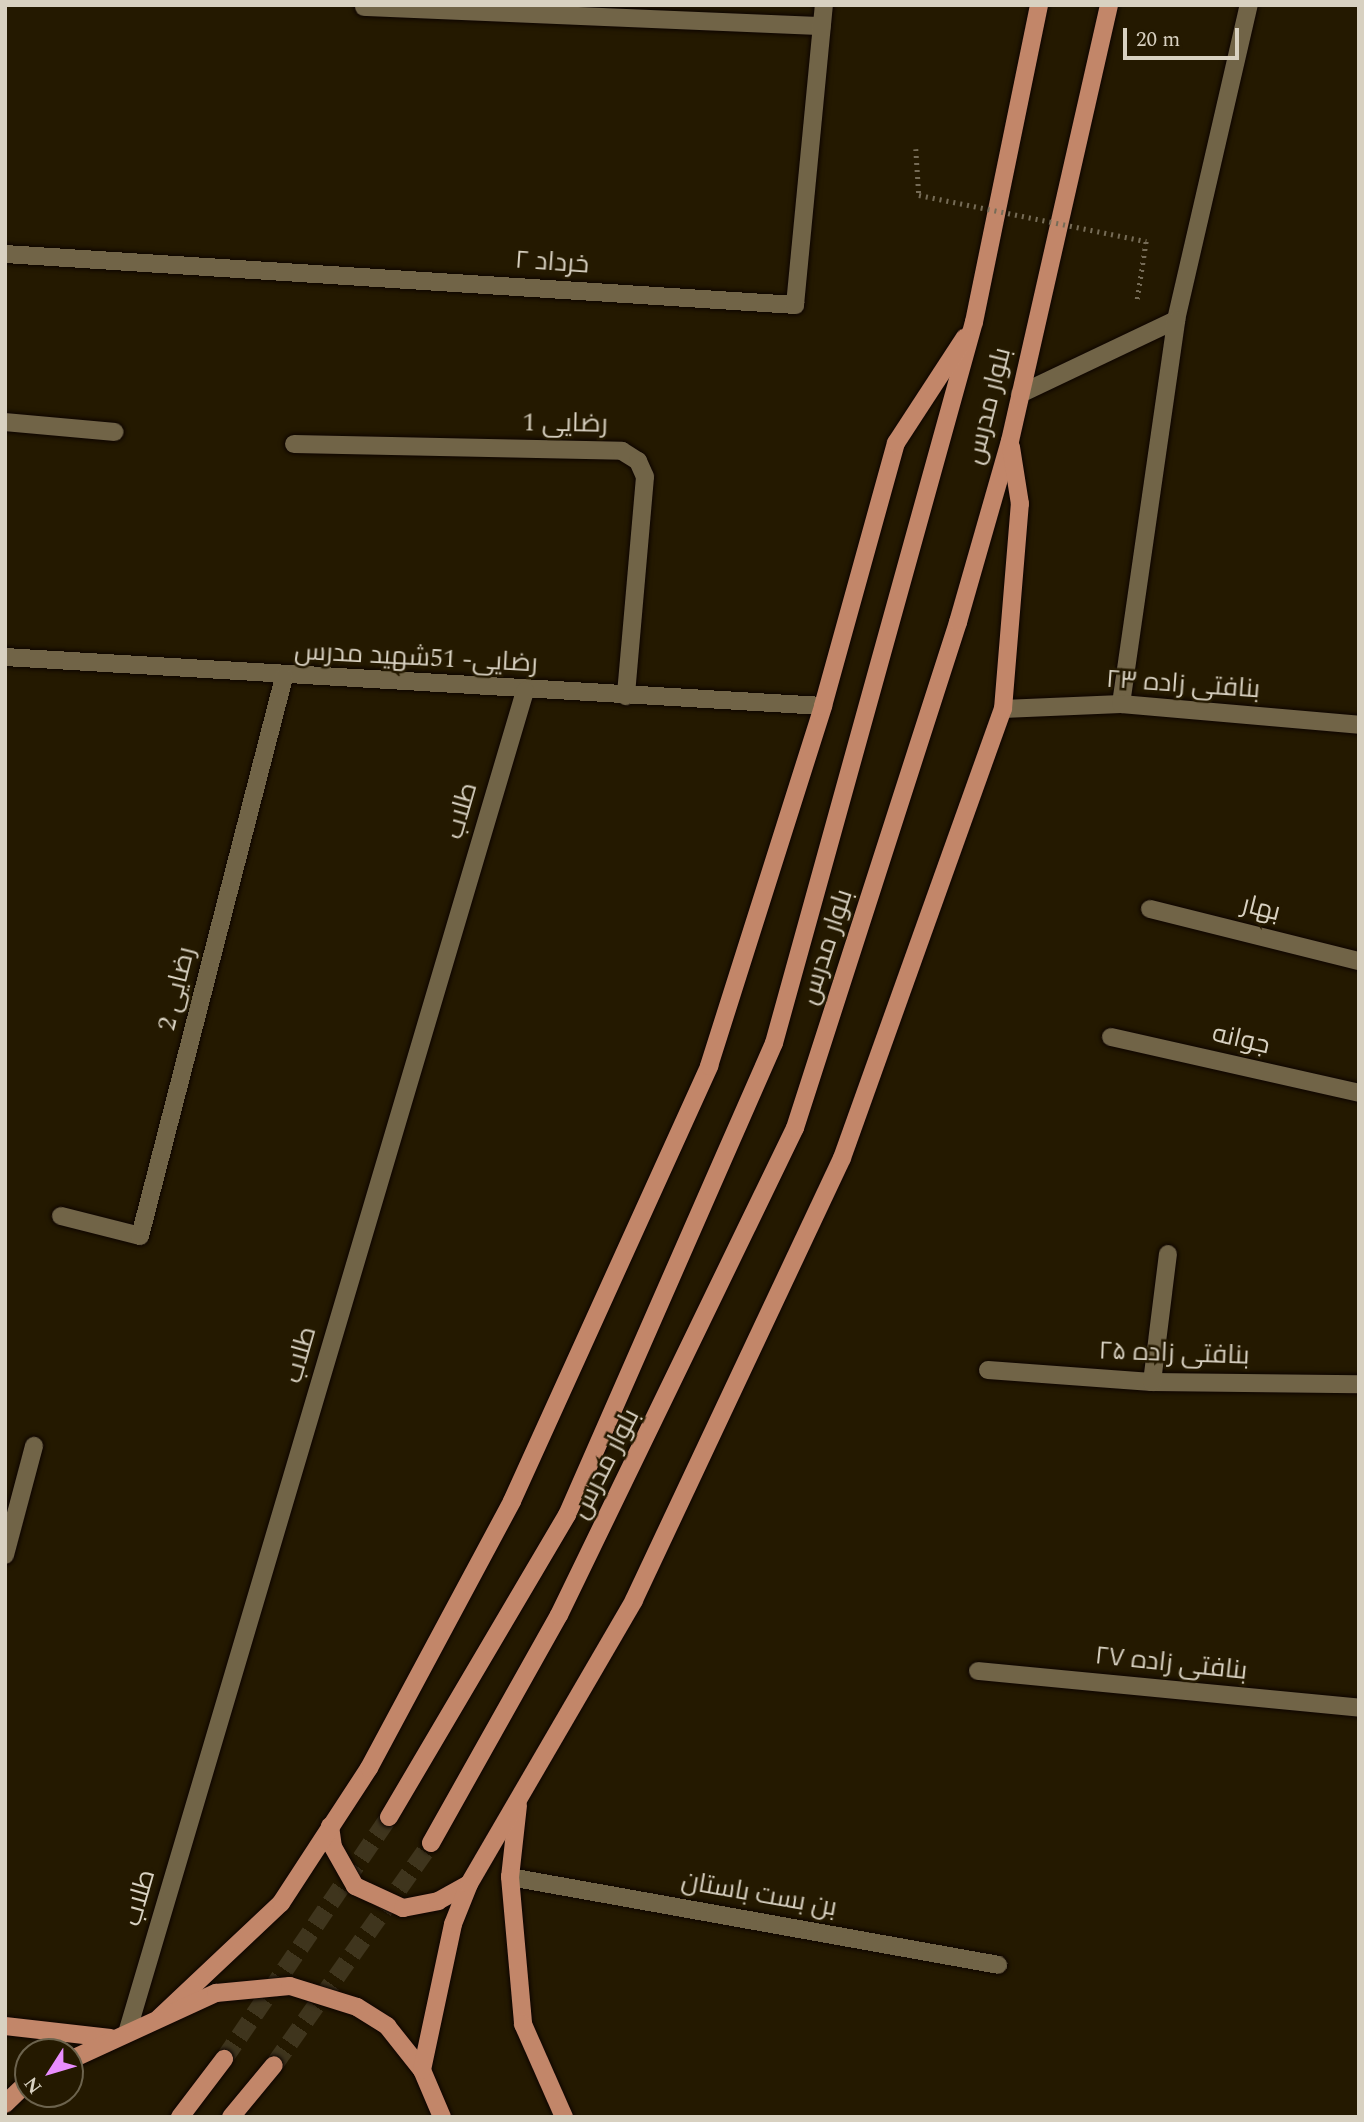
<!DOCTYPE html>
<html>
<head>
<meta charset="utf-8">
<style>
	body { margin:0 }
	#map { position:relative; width:1364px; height:2122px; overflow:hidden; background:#241900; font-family:Spectral,Cairo,serif }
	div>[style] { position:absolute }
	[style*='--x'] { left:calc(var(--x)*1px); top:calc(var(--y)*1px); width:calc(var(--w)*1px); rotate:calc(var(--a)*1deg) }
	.major-tunnel>* { height:18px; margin-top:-9px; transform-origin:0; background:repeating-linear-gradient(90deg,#3f351d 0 18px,transparent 0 27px) }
	.path>* { height:4.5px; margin-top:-2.25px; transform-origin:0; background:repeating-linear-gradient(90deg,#766c57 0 2px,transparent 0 7px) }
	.roads { filter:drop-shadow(0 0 2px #0d0400) drop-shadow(0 0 2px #0d0400) }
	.minor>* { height:18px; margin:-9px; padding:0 9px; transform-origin:9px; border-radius:9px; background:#716447 }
	.major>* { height:18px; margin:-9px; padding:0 9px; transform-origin:9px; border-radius:9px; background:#c28669 }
	.path-bridge>* { height:4.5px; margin-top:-2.25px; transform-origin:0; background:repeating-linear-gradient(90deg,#766c57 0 2px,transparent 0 7px) }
	span { translate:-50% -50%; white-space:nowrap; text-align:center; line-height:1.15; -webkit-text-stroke:5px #241900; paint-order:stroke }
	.street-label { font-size:26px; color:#d8d1c1 }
	.frame { position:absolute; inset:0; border:7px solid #d8d1c1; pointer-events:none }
	.north { position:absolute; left:14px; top:2038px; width:70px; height:70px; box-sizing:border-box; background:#241900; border:2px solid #6c634d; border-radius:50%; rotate:233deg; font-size:19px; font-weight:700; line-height:28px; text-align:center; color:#d8d1c1 }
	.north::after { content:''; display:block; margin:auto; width:24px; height:32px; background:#e98dfe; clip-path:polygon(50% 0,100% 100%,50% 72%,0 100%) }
	.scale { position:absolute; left:1123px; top:28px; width:116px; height:32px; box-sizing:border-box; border:4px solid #d8d1c1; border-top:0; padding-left:9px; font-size:21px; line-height:24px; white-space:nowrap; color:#d8d1c1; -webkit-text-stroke:5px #241900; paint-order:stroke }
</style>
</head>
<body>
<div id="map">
	<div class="major-tunnel">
		<div style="--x:224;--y:2059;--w:293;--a:-55.7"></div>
		<div style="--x:274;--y:2065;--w:272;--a:-54.7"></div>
	</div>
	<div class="path">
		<div style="--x:916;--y:149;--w:46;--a:86.3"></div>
		<div style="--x:1137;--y:299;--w:59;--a:-81.2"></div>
	</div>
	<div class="roads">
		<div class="minor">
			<div style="--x:364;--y:7;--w:458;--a:2.4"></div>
			<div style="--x:5;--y:254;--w:792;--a:3.69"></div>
			<div style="--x:795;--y:305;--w:301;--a:-84.5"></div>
			<div style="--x:1020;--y:394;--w:173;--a:-25.4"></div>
			<div style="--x:1176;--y:320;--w:323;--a:-77"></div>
			<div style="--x:5;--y:422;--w:110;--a:5.2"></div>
			<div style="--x:294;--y:444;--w:328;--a:1.2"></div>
			<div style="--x:622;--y:451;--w:19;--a:32"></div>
			<div style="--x:638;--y:461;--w:17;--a:66"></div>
			<div style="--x:645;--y:477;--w:220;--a:95"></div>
			<div style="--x:5;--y:657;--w:819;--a:3.43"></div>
			<div style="--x:1121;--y:704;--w:388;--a:-81.8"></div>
			<div style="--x:1003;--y:709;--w:118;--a:-2.4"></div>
			<div style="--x:1121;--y:704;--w:239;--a:5"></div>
			<div style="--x:1150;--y:909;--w:215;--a:14"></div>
			<div style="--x:1111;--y:1037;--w:254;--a:12.7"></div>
			<div style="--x:61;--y:1216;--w:81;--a:14.2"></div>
			<div style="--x:140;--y:1236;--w:577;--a:-75.55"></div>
			<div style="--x:988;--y:1370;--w:164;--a:4.2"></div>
			<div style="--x:1152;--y:1382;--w:207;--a:0.6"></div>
			<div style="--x:1152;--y:1382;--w:129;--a:-82.9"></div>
			<div style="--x:5;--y:1555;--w:113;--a:-75.1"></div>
			<div style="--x:978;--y:1671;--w:383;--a:5.5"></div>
			<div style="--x:510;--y:1877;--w:496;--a:10.2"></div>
			<div style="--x:127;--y:2033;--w:1400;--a:-73.48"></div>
		</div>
		<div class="major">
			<div style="--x:518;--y:1805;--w:72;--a:96.3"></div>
			<div style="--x:510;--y:1877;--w:148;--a:84.9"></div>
			<div style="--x:523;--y:2024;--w:102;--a:66.2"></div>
			<div style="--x:389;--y:1817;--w:351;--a:-59.5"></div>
			<div style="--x:567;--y:1515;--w:515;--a:-66.32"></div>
			<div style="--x:774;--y:1043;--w:748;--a:-74.5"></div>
			<div style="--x:974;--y:322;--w:324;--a:-78.4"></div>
			<div style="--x:330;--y:1826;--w:21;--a:82"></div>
			<div style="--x:333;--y:1847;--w:45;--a:60.6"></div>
			<div style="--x:355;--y:1886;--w:53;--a:24.6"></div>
			<div style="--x:403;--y:1908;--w:36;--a:-11"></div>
			<div style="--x:438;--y:1901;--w:35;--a:-29"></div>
			<div style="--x:431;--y:1843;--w:261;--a:-60.7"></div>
			<div style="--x:559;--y:1615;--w:541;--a:-64.15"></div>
			<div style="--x:795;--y:1128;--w:532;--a:-72.14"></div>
			<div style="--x:958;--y:622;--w:188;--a:-74"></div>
			<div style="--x:1010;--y:441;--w:447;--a:-77.2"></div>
			<div style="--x:159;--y:2018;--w:168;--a:-43.3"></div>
			<div style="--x:281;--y:1903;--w:161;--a:-56.9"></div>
			<div style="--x:369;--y:1768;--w:303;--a:-61.8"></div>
			<div style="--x:512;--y:1501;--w:478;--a:-65.6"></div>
			<div style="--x:709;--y:1066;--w:378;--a:-72.4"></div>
			<div style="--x:823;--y:706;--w:273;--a:-74.5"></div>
			<div style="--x:896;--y:443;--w:126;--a:-56.9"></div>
			<div style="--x:5;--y:2026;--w:106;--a:6.5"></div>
			<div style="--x:70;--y:2060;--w:161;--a:-24.7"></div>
			<div style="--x:216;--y:1993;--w:74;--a:-5.4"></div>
			<div style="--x:290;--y:1986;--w:70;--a:17.4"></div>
			<div style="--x:357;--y:2007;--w:36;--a:32"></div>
			<div style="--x:387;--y:2026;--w:56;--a:51.5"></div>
			<div style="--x:422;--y:2070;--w:51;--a:66.9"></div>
			<div style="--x:422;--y:2070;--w:149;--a:-78"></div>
			<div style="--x:453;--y:1924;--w:43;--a:-68.2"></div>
			<div style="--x:469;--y:1884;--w:328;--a:-59.8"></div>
			<div style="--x:634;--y:1600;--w:488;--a:-64.8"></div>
			<div style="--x:842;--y:1158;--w:477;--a:-70.3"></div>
			<div style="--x:1003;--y:709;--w:206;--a:-85.3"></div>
			<div style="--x:1020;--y:504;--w:58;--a:-99"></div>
			<div style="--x:5;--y:2104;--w:32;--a:-44"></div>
			<div style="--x:180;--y:2117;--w:73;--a:-52.8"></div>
			<div style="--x:231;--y:2117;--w:67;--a:-50.4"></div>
		</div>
	</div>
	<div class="path-bridge">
		<div style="--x:919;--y:195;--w:232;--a:11.5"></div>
	</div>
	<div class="street-label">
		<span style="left:552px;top:263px;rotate:4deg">خرداد ۲</span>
		<span style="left:989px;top:406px;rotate:-76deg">بلوار مدرس</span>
		<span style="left:565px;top:424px;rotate:1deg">رضایی 1</span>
		<span style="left:416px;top:658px;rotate:3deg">رضایی- 51شهید مدرس</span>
		<span style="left:1183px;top:685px;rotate:4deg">بنافتی زاده ۲۳</span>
		<span style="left:462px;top:811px;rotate:-74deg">طلاب</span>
		<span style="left:1261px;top:909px;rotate:14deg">بهار</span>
		<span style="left:827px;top:947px;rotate:-72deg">بلوار مدرس</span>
		<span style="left:177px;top:989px;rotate:-76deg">رضایی 2</span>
		<span style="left:1241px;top:1040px;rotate:13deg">جوانه</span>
		<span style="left:1174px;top:1354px;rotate:2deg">بنافتی زاده ۲۵</span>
		<span style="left:301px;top:1355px;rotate:-74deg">طلاب</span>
		<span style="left:606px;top:1464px;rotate:-63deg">بلوار مدرس</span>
		<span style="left:1171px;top:1664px;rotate:6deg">بنافتی زاده ۲۷</span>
		<span style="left:759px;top:1895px;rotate:10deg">بن بست باستان</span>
		<span style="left:140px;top:1898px;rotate:-74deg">طلاب</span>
	</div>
	<div class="frame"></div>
	<div class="north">N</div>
	<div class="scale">20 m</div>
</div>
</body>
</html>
